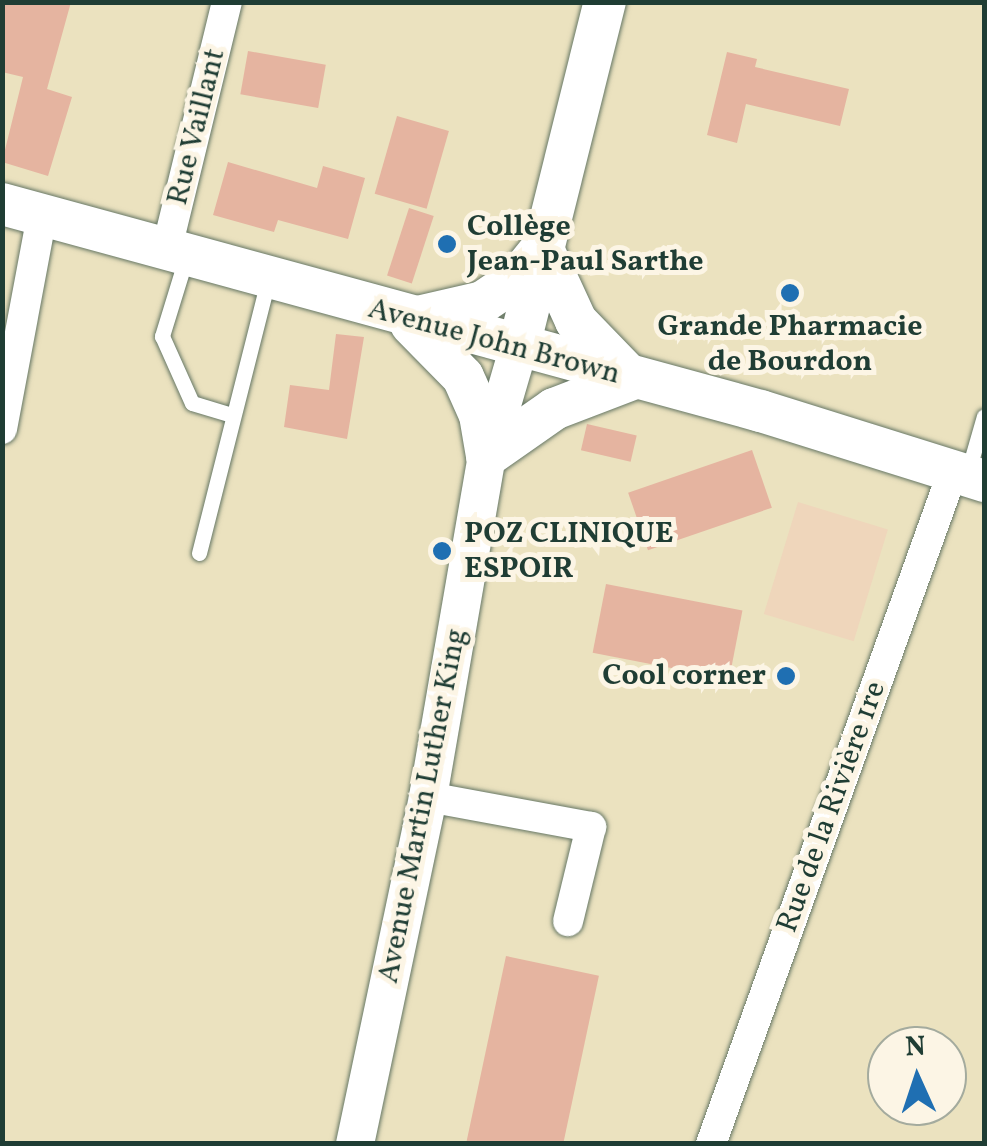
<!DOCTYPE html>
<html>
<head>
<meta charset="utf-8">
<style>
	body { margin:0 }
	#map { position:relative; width:987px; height:1146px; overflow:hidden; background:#ebe2bf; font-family:Vollkorn,serif }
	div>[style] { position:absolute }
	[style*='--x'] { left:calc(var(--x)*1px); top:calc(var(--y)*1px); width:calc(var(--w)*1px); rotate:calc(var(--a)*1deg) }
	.built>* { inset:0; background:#efd6bb; transform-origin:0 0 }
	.building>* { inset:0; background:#e5b4a0; transform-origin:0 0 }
	.roads { filter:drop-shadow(0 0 2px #667765) drop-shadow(0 0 2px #667765) }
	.service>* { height:15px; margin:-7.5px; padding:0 7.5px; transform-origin:7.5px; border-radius:7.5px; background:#fff }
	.minor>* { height:30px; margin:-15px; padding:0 15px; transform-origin:15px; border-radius:15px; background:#fff }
	.tertiary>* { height:38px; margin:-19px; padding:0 19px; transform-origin:19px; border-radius:19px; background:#fff }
	.secondary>* { height:42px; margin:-21px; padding:0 21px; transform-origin:21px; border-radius:21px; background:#fff }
	.dots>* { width:28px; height:28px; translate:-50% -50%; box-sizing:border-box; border:5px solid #fcf5e5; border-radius:50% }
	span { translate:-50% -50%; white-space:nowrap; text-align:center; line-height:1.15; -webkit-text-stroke:10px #fcf5e5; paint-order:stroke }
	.street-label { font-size:30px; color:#1f3d34 }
	.poi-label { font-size:30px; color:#1f3d34; font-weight:700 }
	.left { translate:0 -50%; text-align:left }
	.right { translate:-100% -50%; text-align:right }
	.frame { position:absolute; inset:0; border:5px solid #1f3d34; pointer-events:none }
	.north { position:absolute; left:867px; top:1026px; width:100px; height:100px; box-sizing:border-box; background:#fcf5e5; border:2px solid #a4ab9e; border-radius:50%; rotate:357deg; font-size:28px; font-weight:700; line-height:40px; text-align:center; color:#1f3d34 }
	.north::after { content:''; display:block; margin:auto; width:35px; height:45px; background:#1f6fb2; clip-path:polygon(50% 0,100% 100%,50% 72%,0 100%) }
</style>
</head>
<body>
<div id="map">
	<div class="built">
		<div style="left:798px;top:502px;width:94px;height:117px;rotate:17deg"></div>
	</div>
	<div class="building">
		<div style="clip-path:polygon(2px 2px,71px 2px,47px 89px,72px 97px,48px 176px,2px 162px,23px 77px,2px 72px)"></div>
		<div style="left:248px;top:51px;width:79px;height:44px;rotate:10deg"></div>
		<div style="clip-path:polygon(727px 52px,757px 59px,755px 67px,849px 89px,840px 126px,746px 104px,737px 143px,707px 135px)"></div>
		<div style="left:397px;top:116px;width:54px;height:81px;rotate:16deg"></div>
		<div style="clip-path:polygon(228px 162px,317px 188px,323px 166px,365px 178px,348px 239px,278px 220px,274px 232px,213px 215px)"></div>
		<div style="left:409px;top:208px;width:26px;height:71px;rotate:18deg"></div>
		<div style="clip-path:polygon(336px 334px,364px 337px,347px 439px,284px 427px,290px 385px,329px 390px)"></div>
		<div style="left:587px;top:424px;width:51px;height:27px;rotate:13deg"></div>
		<div style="left:752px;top:450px;width:61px;height:131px;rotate:71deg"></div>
		<div style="left:606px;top:584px;width:139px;height:70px;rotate:11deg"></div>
		<div style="left:506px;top:956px;width:95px;height:192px;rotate:12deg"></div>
	</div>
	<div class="roads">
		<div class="service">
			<div style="--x:186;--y:258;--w:82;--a:107.1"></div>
			<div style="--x:162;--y:336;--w:73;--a:65.9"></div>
			<div style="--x:192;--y:403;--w:42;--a:16.7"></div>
			<div style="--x:967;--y:475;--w:61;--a:-73.9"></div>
			<div style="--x:199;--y:553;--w:281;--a:-75.8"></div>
		</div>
		<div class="minor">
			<div style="--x:166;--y:252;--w:257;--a:-76.3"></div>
			<div style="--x:2;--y:429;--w:218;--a:-79.4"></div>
			<div style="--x:428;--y:797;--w:166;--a:10.4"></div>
			<div style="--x:591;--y:827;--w:97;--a:103.7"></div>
			<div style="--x:711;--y:1144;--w:715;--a:-70.22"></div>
		</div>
		<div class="tertiary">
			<div style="--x:355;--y:1144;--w:355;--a:-78.1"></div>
			<div style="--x:428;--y:797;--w:346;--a:-80.2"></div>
			<div style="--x:487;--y:456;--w:110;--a:-73.7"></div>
		</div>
		<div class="secondary">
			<div style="--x:2;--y:204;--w:787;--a:15.26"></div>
			<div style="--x:761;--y:411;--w:234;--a:17.4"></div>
			<div style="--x:542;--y:247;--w:81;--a:65.3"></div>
			<div style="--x:576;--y:321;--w:79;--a:46"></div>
			<div style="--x:418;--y:317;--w:67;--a:-13"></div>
			<div style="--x:483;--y:302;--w:41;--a:-34.1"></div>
			<div style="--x:517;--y:279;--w:40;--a:-51"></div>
			<div style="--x:411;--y:324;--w:74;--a:45.5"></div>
			<div style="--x:463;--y:377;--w:42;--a:65.9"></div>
			<div style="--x:480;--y:415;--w:42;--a:80.3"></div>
			<div style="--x:487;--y:456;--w:82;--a:-35"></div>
			<div style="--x:554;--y:409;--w:84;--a:-21"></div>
			<div style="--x:518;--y:350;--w:359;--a:-76"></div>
		</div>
	</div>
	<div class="dots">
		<div style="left:447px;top:244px;background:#1f6fb2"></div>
		<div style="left:790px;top:293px;background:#1f6fb2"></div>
		<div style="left:442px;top:551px;background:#1f6fb2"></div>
		<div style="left:786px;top:676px;background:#1f6fb2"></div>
	</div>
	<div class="street-label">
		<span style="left:197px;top:127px;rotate:-76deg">Rue Vaillant</span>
		<span style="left:494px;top:342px;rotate:15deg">Avenue John Brown</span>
		<span style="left:423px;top:806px;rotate:-79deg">Avenue Martin Luther King</span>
		<span style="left:832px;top:807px;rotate:-70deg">Rue de la Rivière 1re</span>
	</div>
	<div class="poi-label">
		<span class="left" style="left:467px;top:244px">Collège<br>Jean-Paul Sarthe</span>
		<span style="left:790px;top:344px">Grande Pharmacie<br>de Bourdon</span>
		<span class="left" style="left:464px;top:551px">POZ CLINIQUE<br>ESPOIR</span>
		<span class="right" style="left:766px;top:676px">Cool corner</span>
	</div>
	<div class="frame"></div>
	<div class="north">N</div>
</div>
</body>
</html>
